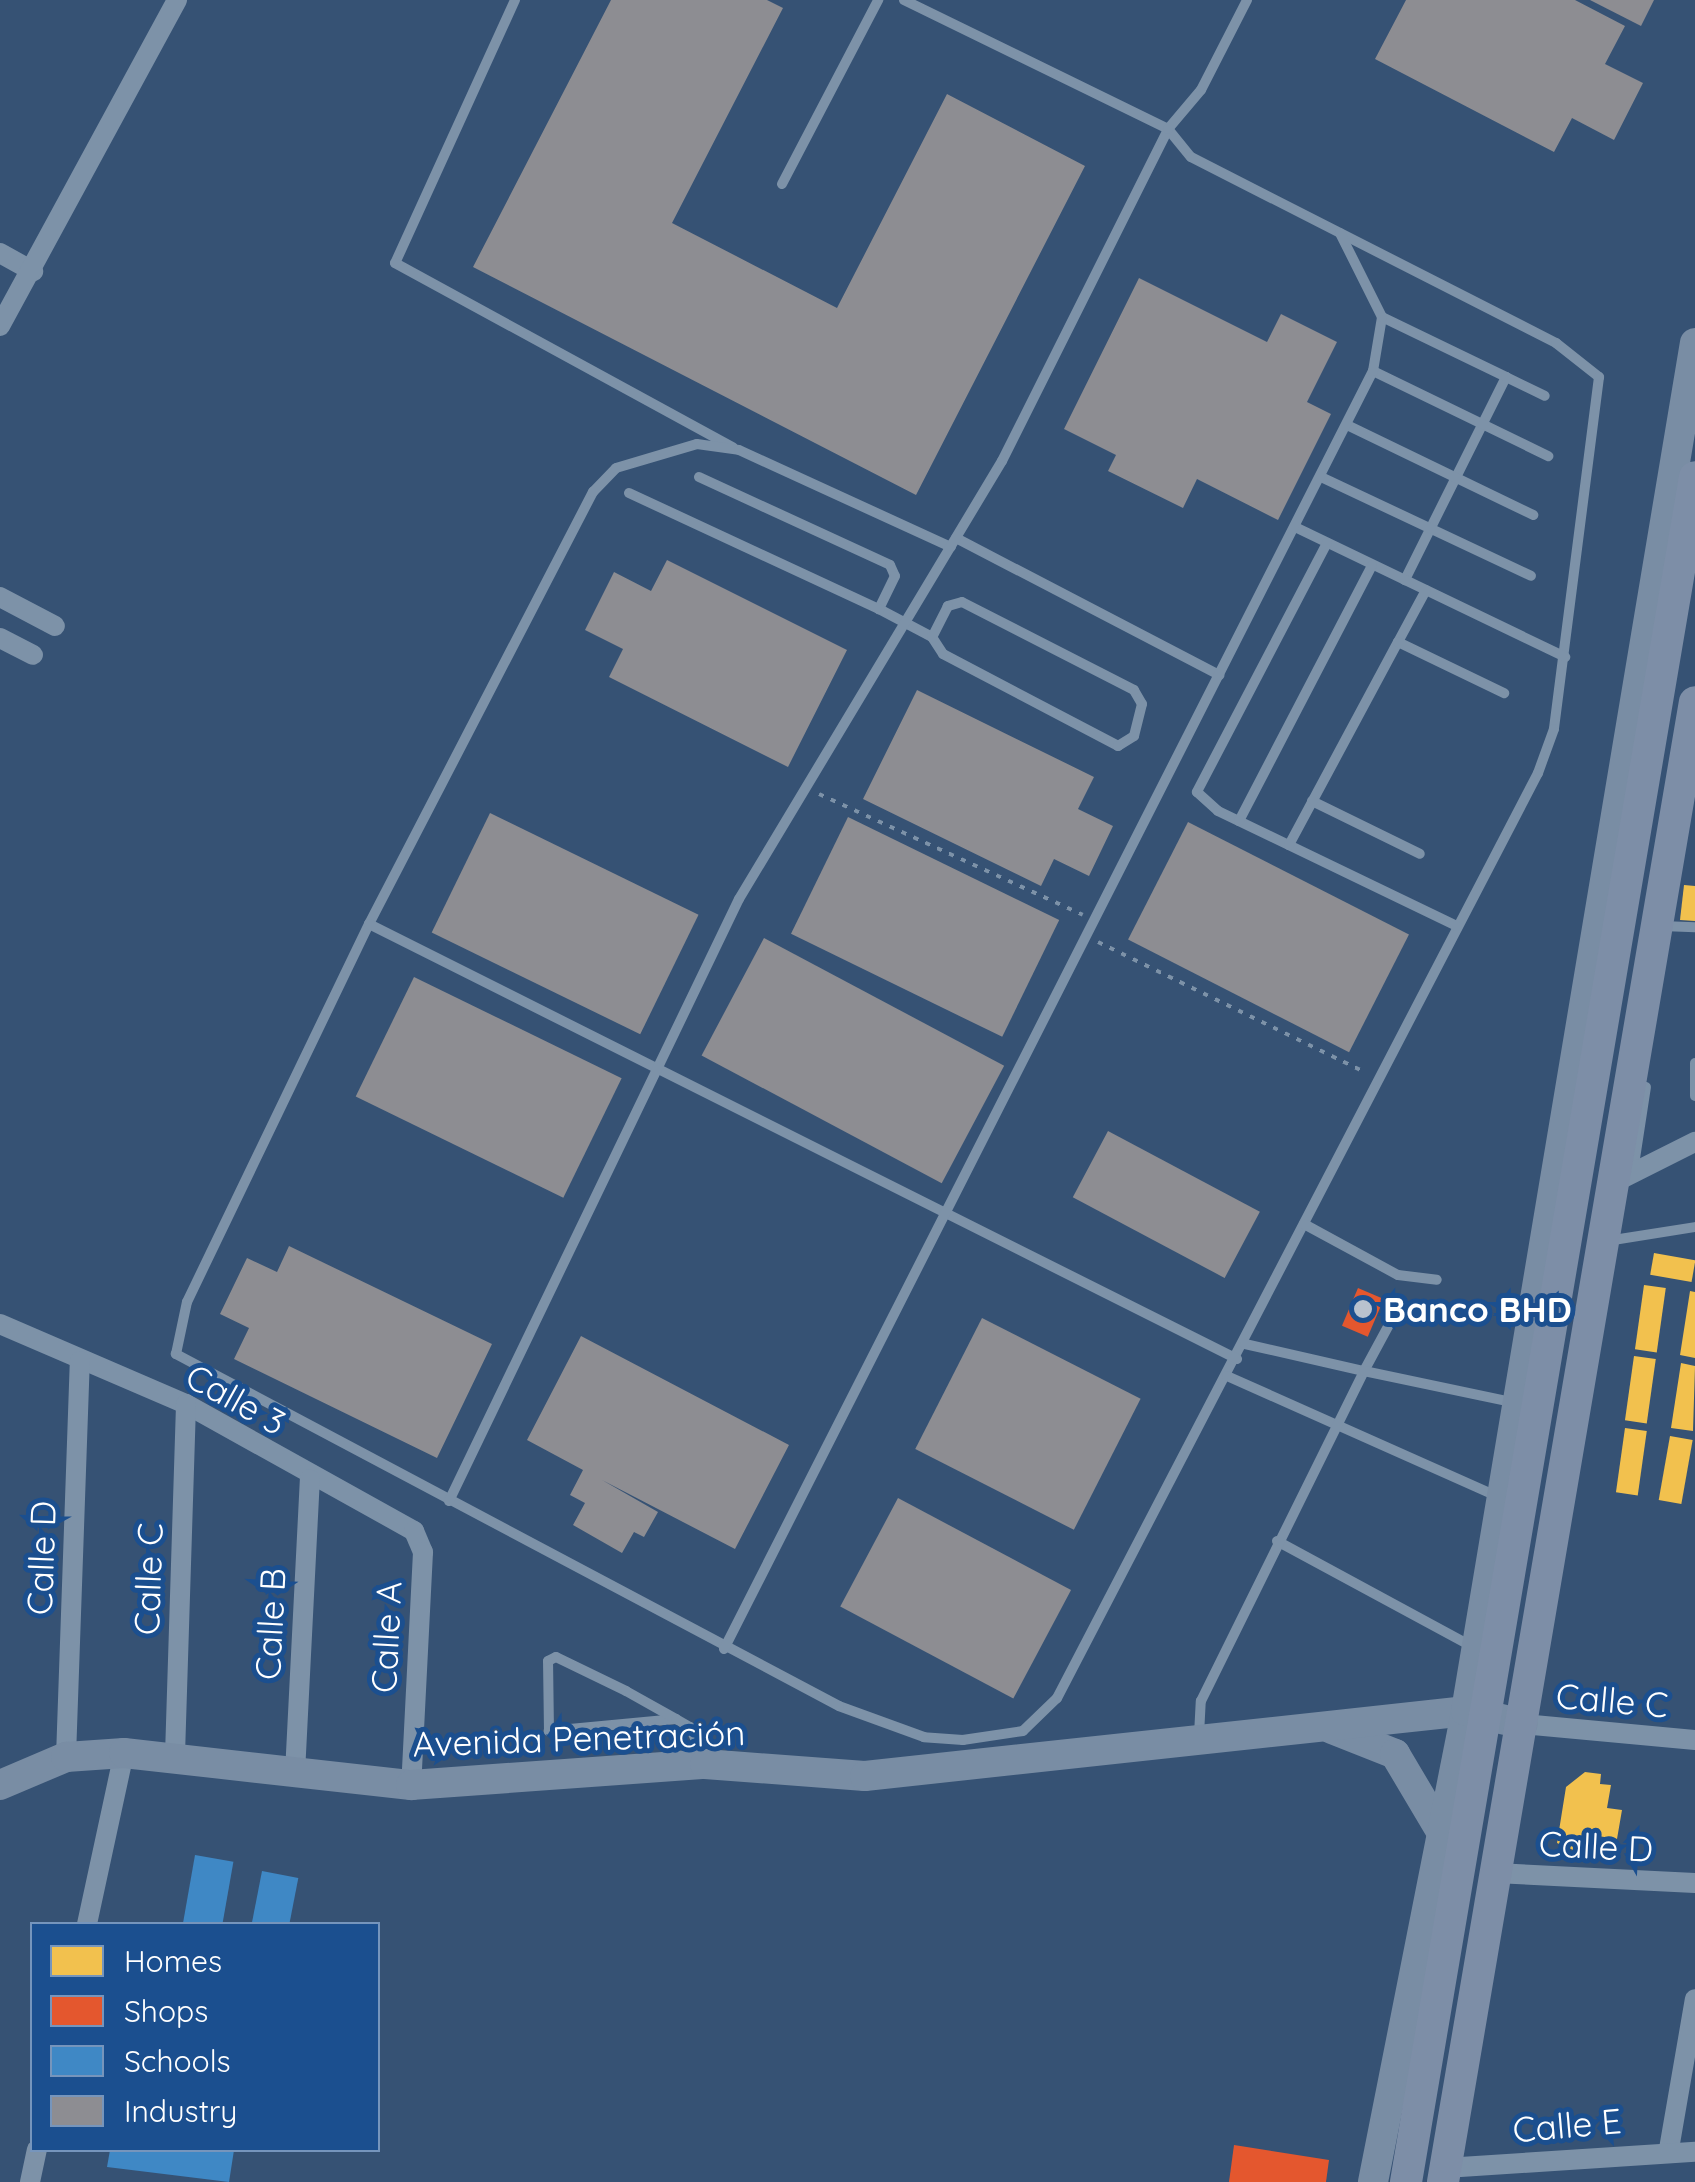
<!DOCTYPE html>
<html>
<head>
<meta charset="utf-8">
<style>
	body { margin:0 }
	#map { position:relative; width:1695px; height:2182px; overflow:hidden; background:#365274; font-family:Quicksand,sans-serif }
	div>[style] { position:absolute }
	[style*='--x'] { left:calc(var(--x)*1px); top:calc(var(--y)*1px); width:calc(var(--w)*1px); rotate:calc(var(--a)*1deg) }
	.homes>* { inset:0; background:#f2c14e; transform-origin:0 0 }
	.shops>* { inset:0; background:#e4572e; transform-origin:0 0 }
	.schools>* { inset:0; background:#3f88c5; transform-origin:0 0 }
	.industry>* { inset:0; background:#8d8d92; transform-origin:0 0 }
	.path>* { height:4px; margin-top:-2px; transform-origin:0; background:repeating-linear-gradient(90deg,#7d92a8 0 5px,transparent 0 13px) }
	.lane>* { height:10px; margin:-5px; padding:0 5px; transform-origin:5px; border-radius:5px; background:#7d92a8 }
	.street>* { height:20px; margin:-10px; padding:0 10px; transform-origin:10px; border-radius:10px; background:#7d92a8 }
	.secondary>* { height:30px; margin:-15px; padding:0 15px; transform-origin:15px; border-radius:15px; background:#798da4 }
	.primary>* { height:32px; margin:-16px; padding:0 16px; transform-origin:16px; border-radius:16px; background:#7d8ea7 }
	.dots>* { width:28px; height:28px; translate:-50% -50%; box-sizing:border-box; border:5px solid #1b4f8f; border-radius:50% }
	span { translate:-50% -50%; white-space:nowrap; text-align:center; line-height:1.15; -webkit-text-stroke:10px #1b4f8f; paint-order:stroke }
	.poi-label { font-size:35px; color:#fff; font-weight:700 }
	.left { translate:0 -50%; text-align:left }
	.street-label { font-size:35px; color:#fff }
	.legend { position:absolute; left:30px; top:1922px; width:350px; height:230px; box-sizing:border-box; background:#1b4f8f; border:2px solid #7695bc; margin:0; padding:12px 18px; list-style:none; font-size:30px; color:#fff }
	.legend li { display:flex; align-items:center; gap:20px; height:50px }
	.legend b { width:50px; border:2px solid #7695bc }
</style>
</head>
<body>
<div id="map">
	<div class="homes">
		<div style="clip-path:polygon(1684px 885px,1695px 886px,1695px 921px,1680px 920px)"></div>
		<div style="left:1654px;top:1253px;width:42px;height:22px;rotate:10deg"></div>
		<div style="left:1644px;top:1285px;width:22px;height:65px;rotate:8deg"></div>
		<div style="clip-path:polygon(1690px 1291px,1695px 1292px,1695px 1358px,1680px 1355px)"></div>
		<div style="left:1634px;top:1356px;width:22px;height:65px;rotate:8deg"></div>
		<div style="clip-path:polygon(1681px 1363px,1695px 1366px,1693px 1431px,1671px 1428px)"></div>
		<div style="left:1625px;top:1428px;width:22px;height:65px;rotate:8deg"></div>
		<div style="left:1670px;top:1436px;width:23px;height:65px;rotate:10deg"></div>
		<div style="clip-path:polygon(1585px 1772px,1601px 1774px,1600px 1784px,1611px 1785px,1607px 1808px,1622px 1810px,1617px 1839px,1598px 1836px,1594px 1859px,1557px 1843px,1566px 1787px)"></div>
	</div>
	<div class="shops">
		<div style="left:1358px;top:1288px;width:28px;height:41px;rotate:23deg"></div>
		<div style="clip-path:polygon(1234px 2145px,1329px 2160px,1326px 2182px,1229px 2182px)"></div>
	</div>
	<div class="schools">
		<div style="left:195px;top:1855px;width:39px;height:70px;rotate:10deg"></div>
		<div style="left:262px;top:1871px;width:37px;height:54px;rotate:11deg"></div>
		<div style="clip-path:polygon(110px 2150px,234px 2150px,229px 2182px,107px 2167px)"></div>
	</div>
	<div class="industry">
		<div style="clip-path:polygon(611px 0,767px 0,783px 8px,672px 223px,837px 308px,947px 94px,1085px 166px,916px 495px,473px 267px)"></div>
		<div style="clip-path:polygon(1406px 0,1575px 0,1625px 26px,1605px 64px,1643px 83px,1614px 140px,1572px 118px,1554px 152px,1375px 59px)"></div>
		<div style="clip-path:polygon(1590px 0,1654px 0,1641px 26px)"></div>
		<div style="clip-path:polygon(1139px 278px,1267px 342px,1281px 314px,1337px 342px,1307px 402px,1331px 414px,1278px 520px,1197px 479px,1183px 508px,1108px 471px,1116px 455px,1064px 429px)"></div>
		<div style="clip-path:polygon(667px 560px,847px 650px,788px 767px,609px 677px,623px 649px,585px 630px,614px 572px,651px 591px)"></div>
		<div style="clip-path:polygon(917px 690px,1094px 777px,1078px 809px,1113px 826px,1089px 876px,1054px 859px,1041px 886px,863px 799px)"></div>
		<div style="left:490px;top:813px;width:232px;height:133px;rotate:26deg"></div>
		<div style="left:848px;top:817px;width:235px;height:130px;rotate:26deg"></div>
		<div style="left:1188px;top:822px;width:248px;height:132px;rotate:27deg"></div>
		<div style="left:764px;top:938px;width:272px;height:133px;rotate:28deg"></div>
		<div style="left:414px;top:977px;width:231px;height:133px;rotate:26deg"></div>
		<div style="left:1108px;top:1131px;width:172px;height:75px;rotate:28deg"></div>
		<div style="clip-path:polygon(289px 1246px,492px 1344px,437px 1458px,234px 1359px,249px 1328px,220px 1314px,247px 1258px,277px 1272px)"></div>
		<div style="left:982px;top:1318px;width:178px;height:147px;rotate:27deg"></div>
		<div style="clip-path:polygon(581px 1336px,789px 1445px,735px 1549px,602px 1480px,658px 1512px,644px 1537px,634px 1532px,622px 1553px,573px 1525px,585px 1503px,570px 1495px,583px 1470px,527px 1440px)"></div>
		<div style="left:898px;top:1498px;width:196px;height:123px;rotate:28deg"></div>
	</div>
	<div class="path">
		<div style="--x:819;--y:794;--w:290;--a:24.6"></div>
		<div style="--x:1098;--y:942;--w:296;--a:26"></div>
	</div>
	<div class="lane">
		<div style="--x:515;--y:0;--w:289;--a:114.5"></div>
		<div style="--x:395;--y:263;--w:385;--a:28.6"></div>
		<div style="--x:904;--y:0;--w:294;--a:26"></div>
		<div style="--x:1168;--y:129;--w:36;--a:51"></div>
		<div style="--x:1191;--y:157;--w:410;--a:27"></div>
		<div style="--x:1556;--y:343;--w:55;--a:38.3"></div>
		<div style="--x:1599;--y:377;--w:355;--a:97.3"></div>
		<div style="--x:1554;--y:729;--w:47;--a:110"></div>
		<div style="--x:1538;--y:773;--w:1043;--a:117.47"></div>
		<div style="--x:1057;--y:1698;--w:47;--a:135.9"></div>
		<div style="--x:1023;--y:1731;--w:61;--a:171.5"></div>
		<div style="--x:963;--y:1740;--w:39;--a:-176"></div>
		<div style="--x:924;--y:1737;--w:90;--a:-160"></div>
		<div style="--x:839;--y:1706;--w:751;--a:-152.04"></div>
		<div style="--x:176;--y:1354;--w:53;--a:-78.1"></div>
		<div style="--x:187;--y:1302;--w:420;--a:-64.3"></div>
		<div style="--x:369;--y:924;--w:487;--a:-62.6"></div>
		<div style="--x:593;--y:492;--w:33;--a:-46"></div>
		<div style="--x:616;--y:468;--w:84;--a:-16.5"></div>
		<div style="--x:697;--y:444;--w:42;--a:8.1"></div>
		<div style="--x:739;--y:450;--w:233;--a:24.6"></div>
		<div style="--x:782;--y:184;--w:208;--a:-62.4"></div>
		<div style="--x:1382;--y:317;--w:138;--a:25.8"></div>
		<div style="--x:1506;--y:377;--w:227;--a:116.5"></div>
		<div style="--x:1373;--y:371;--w:195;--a:25.9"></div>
		<div style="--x:1506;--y:377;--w:43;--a:26"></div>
		<div style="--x:1347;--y:425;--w:207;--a:25.8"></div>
		<div style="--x:699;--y:477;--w:210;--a:24.7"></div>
		<div style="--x:890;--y:565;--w:12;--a:66"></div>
		<div style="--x:895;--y:576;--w:37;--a:116"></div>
		<div style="--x:879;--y:609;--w:60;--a:27.8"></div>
		<div style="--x:932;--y:637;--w:20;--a:57"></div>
		<div style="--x:943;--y:654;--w:198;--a:27.7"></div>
		<div style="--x:1118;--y:746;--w:19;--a:-32"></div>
		<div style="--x:1134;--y:736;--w:33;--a:-76"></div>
		<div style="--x:1142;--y:704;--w:16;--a:-120"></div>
		<div style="--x:1134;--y:690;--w:193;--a:-152.9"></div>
		<div style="--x:962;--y:602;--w:15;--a:164"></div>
		<div style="--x:948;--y:606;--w:35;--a:117"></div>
		<div style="--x:1321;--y:477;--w:232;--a:25.2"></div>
		<div style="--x:629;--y:493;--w:276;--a:24.9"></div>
		<div style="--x:1295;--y:527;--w:300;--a:25.7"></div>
		<div style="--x:956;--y:538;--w:297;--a:27.5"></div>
		<div style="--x:1327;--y:543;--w:281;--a:117.6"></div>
		<div style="--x:1197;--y:792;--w:28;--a:42"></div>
		<div style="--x:1218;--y:811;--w:265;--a:25.7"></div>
		<div style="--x:1398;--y:642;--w:59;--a:-61.7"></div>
		<div style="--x:1312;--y:801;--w:120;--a:26.1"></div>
		<div style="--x:1239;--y:821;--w:288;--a:-62.5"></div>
		<div style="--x:1289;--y:845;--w:230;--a:-61.8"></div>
		<div style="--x:1398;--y:642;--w:118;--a:25.7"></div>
		<div style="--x:369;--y:924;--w:971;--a:26.62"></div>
		<div style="--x:1662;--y:926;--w:33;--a:2"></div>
		<div style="--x:1695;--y:1063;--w:33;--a:90"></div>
		<div style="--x:1634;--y:1165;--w:79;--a:-81.3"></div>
		<div style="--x:1304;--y:1224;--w:107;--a:28.5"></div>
		<div style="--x:1398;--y:1275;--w:39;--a:7"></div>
		<div style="--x:1607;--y:1241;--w:89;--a:-9"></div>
		<div style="--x:1245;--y:1344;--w:122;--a:12.8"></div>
		<div style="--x:1364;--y:1371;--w:72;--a:-61.6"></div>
		<div style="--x:1227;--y:1376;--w:295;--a:24"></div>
		<div style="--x:449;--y:1501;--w:668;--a:-64.28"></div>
		<div style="--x:739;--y:899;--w:511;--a:-59.02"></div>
		<div style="--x:1002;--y:461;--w:371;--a:-63.4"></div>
		<div style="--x:1168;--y:129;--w:51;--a:-49.8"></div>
		<div style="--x:1201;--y:90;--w:101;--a:-62.9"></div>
		<div style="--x:1277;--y:1541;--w:221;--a:28.4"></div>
		<div style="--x:724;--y:1649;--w:1433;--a:-63.08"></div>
		<div style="--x:1373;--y:371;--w:55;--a:-80.5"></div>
		<div style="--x:1382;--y:317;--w:94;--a:-116.6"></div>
		<div style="--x:676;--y:1719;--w:128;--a:174.6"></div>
		<div style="--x:549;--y:1731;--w:70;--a:-90.8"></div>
		<div style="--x:548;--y:1661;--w:9;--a:-27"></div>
		<div style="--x:556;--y:1657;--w:78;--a:25.9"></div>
		<div style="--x:626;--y:1691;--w:57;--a:29.2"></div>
		<div style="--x:676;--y:1719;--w:16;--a:30"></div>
		<div style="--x:690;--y:1727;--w:36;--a:66"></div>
		<div style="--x:1199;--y:1735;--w:34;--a:-87"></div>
		<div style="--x:1201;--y:1701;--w:368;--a:-63.7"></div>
		<div style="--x:1364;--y:1371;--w:155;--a:11.9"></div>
	</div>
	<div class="street">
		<div style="--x:0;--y:253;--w:38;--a:29"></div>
		<div style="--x:0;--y:326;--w:371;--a:-61.5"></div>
		<div style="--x:0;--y:597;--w:62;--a:27.8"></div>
		<div style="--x:0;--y:638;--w:37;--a:27"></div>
		<div style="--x:1613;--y:1183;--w:92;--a:-26.6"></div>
		<div style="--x:0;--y:1324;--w:202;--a:23.3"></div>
		<div style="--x:186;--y:1404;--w:261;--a:29.1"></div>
		<div style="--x:414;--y:1531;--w:23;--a:67"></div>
		<div style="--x:423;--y:1552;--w:233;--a:92.9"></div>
		<div style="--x:1523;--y:1724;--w:173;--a:5.3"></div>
		<div style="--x:175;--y:1755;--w:351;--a:-88.2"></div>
		<div style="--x:66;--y:1757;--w:396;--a:-88"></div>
		<div style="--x:295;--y:1773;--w:294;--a:-87.1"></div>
		<div style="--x:1495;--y:1873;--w:200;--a:2.9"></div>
		<div style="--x:87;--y:1924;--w:175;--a:-77.8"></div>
		<div style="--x:1669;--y:2149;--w:152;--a:-80.2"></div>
		<div style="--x:1445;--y:2168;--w:251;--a:-3.7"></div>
		<div style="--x:30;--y:2182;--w:33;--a:-78"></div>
	</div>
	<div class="secondary">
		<div style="--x:1332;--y:1729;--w:68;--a:21.6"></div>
		<div style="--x:1395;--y:1754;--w:92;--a:59.3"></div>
		<div style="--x:0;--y:1785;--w:72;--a:-23"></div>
		<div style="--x:66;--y:1757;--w:58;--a:-3.9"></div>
		<div style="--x:124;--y:1753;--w:289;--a:6.4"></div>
		<div style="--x:411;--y:1785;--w:295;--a:-4.1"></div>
		<div style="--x:705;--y:1764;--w:160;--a:4.3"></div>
		<div style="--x:865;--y:1776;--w:605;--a:-6.17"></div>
		<div style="--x:1466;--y:1711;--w:58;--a:12.8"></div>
		<div style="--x:1373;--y:2182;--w:480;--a:-78.8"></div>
		<div style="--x:1466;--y:1711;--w:1387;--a:-80.5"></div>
	</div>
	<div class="primary">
		<div style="--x:1406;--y:2182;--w:1729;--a:-80.38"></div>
		<div style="--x:1443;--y:2182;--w:1501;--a:-80.34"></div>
	</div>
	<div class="dots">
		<div style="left:1363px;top:1309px;background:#b9c2ce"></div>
	</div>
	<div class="poi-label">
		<span class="left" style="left:1383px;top:1309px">Banco BHD</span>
	</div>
	<div class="street-label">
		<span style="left:236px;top:1399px;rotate:29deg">Calle 3</span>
		<span style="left:41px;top:1558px;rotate:-88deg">Calle D</span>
		<span style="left:148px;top:1579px;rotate:-88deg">Calle C</span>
		<span style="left:270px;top:1624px;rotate:-87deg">Calle B</span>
		<span style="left:386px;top:1637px;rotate:-87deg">Calle A</span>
		<span style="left:1612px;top:1700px;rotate:5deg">Calle C</span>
		<span style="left:579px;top:1738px;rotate:-2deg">Avenida Penetración</span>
		<span style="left:1596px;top:1846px;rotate:3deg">Calle D</span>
		<span style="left:1567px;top:2125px;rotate:-5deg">Calle E</span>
	</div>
	<ul class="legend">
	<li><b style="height:28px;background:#f2c14e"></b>Homes</li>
	<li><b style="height:28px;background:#e4572e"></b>Shops</li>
	<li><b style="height:28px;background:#3f88c5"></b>Schools</li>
	<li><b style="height:28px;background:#8d8d92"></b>Industry</li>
	</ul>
</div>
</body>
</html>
